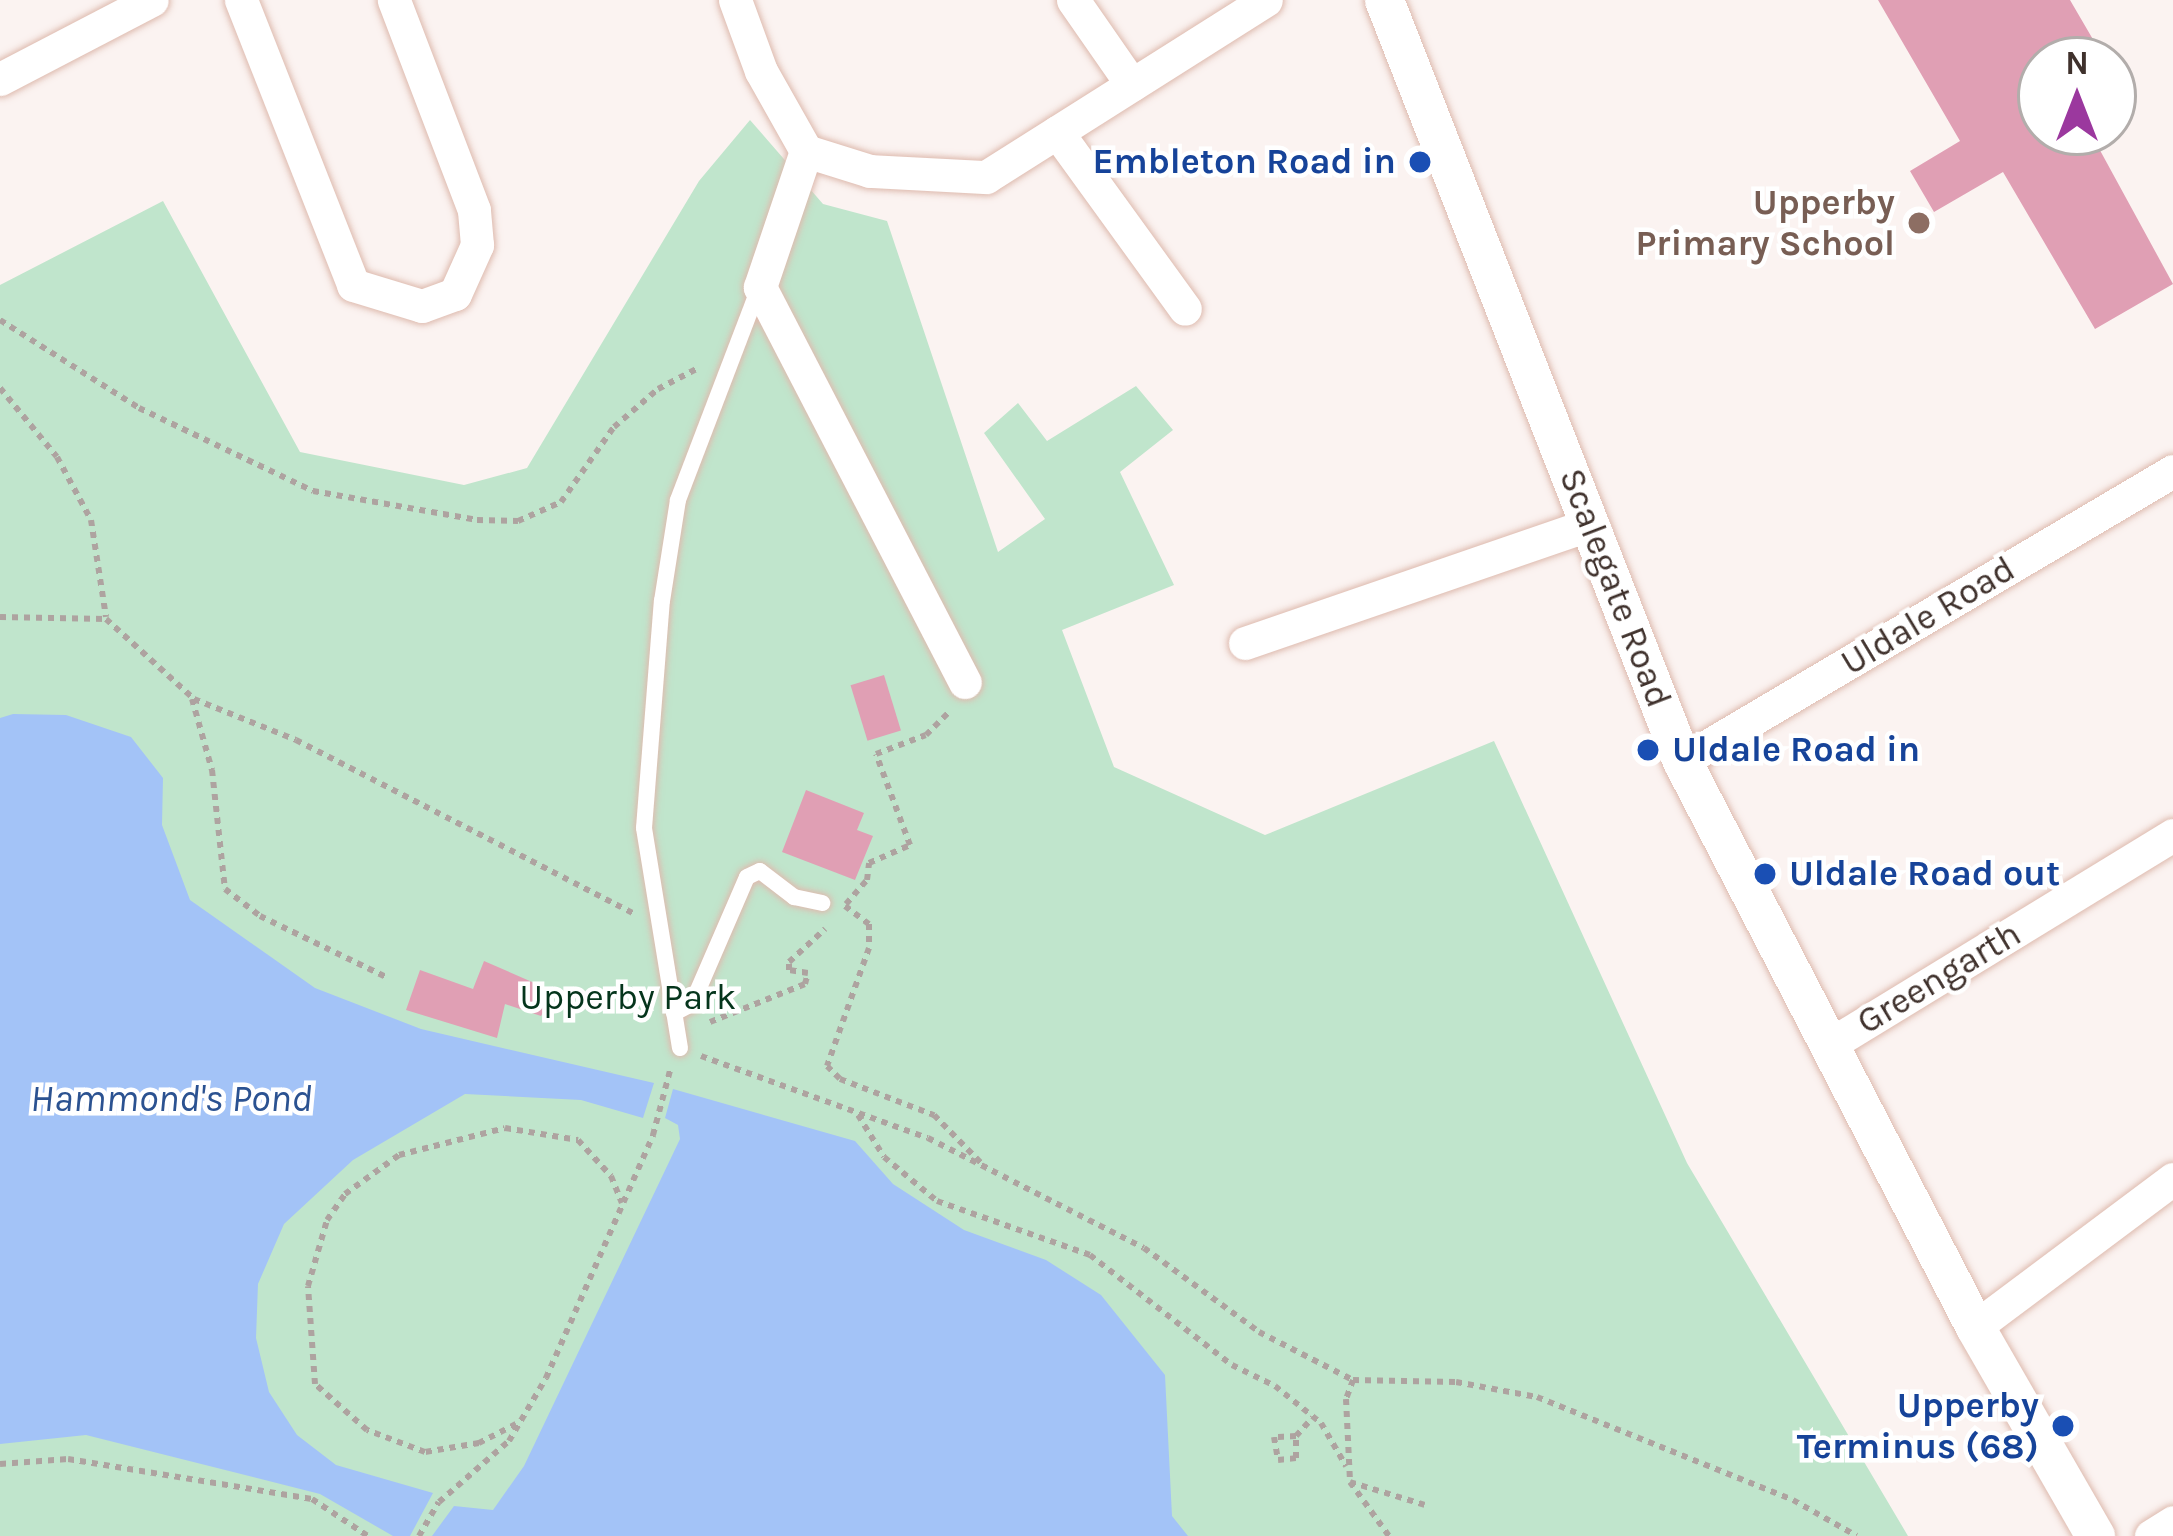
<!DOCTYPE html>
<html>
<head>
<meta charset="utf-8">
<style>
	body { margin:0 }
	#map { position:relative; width:2173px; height:1536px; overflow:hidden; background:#fbf3f1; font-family:Karla,sans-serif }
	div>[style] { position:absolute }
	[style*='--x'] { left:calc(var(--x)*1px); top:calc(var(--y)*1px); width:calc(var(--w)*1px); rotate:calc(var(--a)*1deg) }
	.green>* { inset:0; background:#c0e5cc }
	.water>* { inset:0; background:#a3c3f7 }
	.building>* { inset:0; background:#e09fb4; transform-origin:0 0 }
	.path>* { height:6px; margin-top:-3px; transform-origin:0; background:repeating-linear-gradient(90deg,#aea3a0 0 6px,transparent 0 12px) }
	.roads { filter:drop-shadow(0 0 3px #debbaf) drop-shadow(0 0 3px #debbaf) }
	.service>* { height:16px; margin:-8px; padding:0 8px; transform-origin:8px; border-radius:8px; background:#fff }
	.minor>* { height:33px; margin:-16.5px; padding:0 16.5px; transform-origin:16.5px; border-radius:16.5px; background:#fff }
	.tertiary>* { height:39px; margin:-19.5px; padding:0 19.5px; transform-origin:19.5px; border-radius:19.5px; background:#fff }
	.dots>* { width:33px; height:33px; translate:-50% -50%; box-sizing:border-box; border:6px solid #fff; border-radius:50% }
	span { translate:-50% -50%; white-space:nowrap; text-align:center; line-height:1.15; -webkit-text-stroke:9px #fff; paint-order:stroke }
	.transit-label { font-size:36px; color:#164399; font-weight:700 }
	.right { translate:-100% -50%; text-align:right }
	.left { translate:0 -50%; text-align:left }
	.education-label { font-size:36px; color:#785e54; font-weight:700 }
	.street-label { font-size:36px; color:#3f312c }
	.park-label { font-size:36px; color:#05351c }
	.water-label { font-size:39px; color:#2b5291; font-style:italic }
	.north { position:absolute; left:2017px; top:36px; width:120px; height:120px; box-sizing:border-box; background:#fff; border:3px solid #b2adab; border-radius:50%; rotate:0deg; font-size:33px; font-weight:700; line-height:48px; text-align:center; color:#3f312c }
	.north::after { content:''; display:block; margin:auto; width:42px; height:54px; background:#9b389e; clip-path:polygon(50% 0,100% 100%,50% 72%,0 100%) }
</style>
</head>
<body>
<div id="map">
	<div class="green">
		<div style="clip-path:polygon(750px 120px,823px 204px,887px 221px,998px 552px,1045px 519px,984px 433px,1018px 403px,1047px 441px,1136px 386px,1173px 430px,1120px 472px,1174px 585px,1062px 630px,1114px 767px,1265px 835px,1494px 741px,1687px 1163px,1908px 1536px,0 1536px,0 285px,163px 201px,300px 452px,464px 485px,527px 468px,699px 181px)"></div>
	</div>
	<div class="water">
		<div style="clip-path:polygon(13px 714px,66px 715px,131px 737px,163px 778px,162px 825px,190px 900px,315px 988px,421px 1029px,654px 1083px,643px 1118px,581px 1100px,465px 1094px,353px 1160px,284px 1224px,258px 1284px,256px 1338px,269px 1392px,297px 1435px,336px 1465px,433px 1493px,410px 1536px,393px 1536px,320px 1494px,86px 1435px,0 1444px,0 718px)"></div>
		<div style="clip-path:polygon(673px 1089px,855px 1141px,893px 1184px,964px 1230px,1046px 1260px,1101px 1295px,1165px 1375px,1172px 1516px,1188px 1536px,432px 1536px,454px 1506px,493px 1510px,524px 1466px,680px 1139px,678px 1125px,665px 1118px)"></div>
	</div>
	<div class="building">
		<div style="clip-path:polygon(1878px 0,2070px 0,2105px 60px,2041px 60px,2041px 132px,2090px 132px,2173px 284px,2095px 329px,2003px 172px,1934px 212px,1910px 171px,1960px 141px)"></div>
		<div style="left:884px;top:675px;width:58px;height:35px;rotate:73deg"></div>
		<div style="clip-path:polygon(806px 790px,864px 813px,857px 830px,873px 836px,855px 880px,782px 852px)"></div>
		<div style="clip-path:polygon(484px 961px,555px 992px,541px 1016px,505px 1004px,497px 1038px,406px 1010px,420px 970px,473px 989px)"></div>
	</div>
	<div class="path">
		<div style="--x:0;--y:320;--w:165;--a:32.3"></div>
		<div style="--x:139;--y:408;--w:193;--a:25.5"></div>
		<div style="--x:313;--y:491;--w:167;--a:10"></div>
		<div style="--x:477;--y:520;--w:41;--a:1.4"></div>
		<div style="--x:518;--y:521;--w:47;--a:-23.8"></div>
		<div style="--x:561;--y:502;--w:92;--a:-54.8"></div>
		<div style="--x:614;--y:427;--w:58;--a:-40.8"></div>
		<div style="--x:658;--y:389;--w:47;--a:-27.6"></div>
		<div style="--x:0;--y:388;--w:89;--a:50.4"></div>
		<div style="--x:57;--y:457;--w:72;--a:61.6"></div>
		<div style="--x:91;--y:520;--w:98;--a:81.2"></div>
		<div style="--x:0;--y:617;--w:106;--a:1.1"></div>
		<div style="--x:106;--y:619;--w:119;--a:42.3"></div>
		<div style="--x:194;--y:699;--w:110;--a:21.9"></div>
		<div style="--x:296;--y:740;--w:381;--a:27.2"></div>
		<div style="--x:192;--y:699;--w:74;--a:74.3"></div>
		<div style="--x:212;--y:770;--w:120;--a:83.8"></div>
		<div style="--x:225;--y:889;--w:44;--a:37.6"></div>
		<div style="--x:260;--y:916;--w:140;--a:25.8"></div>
		<div style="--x:846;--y:904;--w:32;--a:-49"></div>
		<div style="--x:867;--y:880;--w:17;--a:-83"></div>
		<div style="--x:869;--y:863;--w:45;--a:-23.7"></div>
		<div style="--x:910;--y:845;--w:97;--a:-110.5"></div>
		<div style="--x:876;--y:754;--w:53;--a:-20.8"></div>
		<div style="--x:926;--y:735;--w:35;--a:-45"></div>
		<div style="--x:845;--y:906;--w:30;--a:37"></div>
		<div style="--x:869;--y:924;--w:24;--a:90"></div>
		<div style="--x:869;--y:948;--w:125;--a:109.6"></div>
		<div style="--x:827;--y:1066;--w:18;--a:45"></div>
		<div style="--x:840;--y:1079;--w:101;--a:21"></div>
		<div style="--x:934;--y:1115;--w:73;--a:45.6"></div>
		<div style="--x:710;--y:1022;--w:102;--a:-21.8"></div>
		<div style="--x:805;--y:984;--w:11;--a:-75"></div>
		<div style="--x:808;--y:973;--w:19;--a:-171"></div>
		<div style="--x:789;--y:970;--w:8;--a:-90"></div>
		<div style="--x:789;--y:962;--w:49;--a:-42.5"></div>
		<div style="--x:701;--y:1056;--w:241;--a:19.9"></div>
		<div style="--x:928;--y:1138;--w:242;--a:27"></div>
		<div style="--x:1144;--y:1248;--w:142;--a:36.1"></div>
		<div style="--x:1259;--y:1332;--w:106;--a:27.1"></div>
		<div style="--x:1353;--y:1380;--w:20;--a:110"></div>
		<div style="--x:1346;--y:1399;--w:83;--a:87.2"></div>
		<div style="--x:1350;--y:1482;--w:67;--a:54.2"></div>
		<div style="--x:858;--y:1115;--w:49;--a:58.2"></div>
		<div style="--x:884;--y:1157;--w:69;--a:39.7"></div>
		<div style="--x:937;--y:1201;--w:162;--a:19.4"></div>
		<div style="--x:1090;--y:1255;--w:180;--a:37.8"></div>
		<div style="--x:1232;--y:1365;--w:48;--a:26"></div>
		<div style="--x:1275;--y:1386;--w:59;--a:38.8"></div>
		<div style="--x:1321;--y:1423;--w:50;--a:59.8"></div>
		<div style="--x:1353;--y:1380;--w:103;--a:1.1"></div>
		<div style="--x:1456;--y:1382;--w:82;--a:10.5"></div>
		<div style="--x:1537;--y:1397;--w:276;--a:21.9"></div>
		<div style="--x:1793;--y:1500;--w:73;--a:29.4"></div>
		<div style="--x:516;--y:1424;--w:42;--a:152.8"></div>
		<div style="--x:479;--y:1443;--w:55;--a:170.5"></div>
		<div style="--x:425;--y:1452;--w:62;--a:-159.2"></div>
		<div style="--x:367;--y:1430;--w:69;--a:-138.5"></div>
		<div style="--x:315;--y:1384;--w:98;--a:-94.1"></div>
		<div style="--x:308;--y:1286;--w:69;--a:-73.9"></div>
		<div style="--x:327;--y:1220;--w:32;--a:-55"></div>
		<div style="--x:345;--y:1194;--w:67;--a:-35.8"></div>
		<div style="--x:399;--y:1155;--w:109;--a:-14.3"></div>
		<div style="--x:505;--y:1128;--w:74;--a:9.3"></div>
		<div style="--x:578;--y:1140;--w:49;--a:47.5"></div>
		<div style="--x:611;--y:1176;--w:29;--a:68"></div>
		<div style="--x:1296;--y:1436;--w:22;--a:177"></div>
		<div style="--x:1274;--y:1437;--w:23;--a:80"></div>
		<div style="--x:1278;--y:1460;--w:18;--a:-6"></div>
		<div style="--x:1296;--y:1458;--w:22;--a:-90"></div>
		<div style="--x:1296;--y:1436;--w:25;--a:-48"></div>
		<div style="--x:0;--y:1464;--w:68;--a:-4.2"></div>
		<div style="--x:68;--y:1459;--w:247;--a:9.3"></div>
		<div style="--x:312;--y:1499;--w:67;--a:33.5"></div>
		<div style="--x:1350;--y:1482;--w:78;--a:17"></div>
		<div style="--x:419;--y:1536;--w:39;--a:-60"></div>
		<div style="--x:439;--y:1502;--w:93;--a:-41.1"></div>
		<div style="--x:509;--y:1441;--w:73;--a:-59.6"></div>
		<div style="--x:546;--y:1378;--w:266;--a:-66.2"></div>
		<div style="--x:653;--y:1135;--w:70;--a:-75.2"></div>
	</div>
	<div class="roads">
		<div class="service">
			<div style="--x:674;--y:1013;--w:20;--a:-27"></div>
			<div style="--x:692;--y:1004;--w:138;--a:-66.6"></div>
			<div style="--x:747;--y:877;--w:14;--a:-25"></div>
			<div style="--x:760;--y:871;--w:43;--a:37.4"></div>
			<div style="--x:794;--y:897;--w:29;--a:12"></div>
			<div style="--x:680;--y:1048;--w:223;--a:-99.3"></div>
			<div style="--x:644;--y:828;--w:228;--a:-85.5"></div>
			<div style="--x:662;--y:601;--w:102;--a:-81"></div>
			<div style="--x:678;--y:500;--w:227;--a:-69.1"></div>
		</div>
		<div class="minor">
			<div style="--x:241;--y:0;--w:306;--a:68.5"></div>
			<div style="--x:353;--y:285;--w:72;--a:16.9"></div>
			<div style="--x:422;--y:306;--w:35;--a:-20"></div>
			<div style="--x:455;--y:294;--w:54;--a:-65.8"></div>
			<div style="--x:477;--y:245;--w:35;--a:-95"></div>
			<div style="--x:474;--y:210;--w:225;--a:-110.9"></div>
			<div style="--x:735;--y:0;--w:76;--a:69.9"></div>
			<div style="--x:761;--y:71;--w:92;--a:60.6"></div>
			<div style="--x:806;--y:151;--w:67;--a:17.4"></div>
			<div style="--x:870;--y:171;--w:116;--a:3"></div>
			<div style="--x:986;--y:177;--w:331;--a:-32.3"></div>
			<div style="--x:1073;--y:0;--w:103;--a:55.2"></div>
			<div style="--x:0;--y:79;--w:171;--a:-27.5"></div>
			<div style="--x:1057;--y:132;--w:218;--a:54.1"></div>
			<div style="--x:806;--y:151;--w:144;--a:108.7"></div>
			<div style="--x:760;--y:287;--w:445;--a:62.6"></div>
			<div style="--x:1245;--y:643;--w:365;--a:-19"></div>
			<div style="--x:1682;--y:761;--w:570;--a:-30.57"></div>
			<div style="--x:1829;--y:1045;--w:403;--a:-31.4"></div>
			<div style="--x:1975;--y:1327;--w:247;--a:-36.8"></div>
			<div style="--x:2151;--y:1536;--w:26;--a:-32"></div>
		</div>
		<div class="tertiary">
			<div style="--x:1384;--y:0;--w:817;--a:68.62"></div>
			<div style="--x:1682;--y:761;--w:637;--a:62.63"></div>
			<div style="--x:1975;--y:1327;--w:241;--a:60.1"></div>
		</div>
	</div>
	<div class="dots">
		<div style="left:1420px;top:162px;background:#1a4fb4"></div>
		<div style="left:1919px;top:223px;background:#8d6e63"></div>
		<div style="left:1648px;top:750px;background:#1a4fb4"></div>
		<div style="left:1765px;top:874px;background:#1a4fb4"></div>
		<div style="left:2063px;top:1426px;background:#1a4fb4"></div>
	</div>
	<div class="transit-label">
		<span class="right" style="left:1396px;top:162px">Embleton Road in</span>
		<span class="left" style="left:1672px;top:750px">Uldale Road in</span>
		<span class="left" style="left:1789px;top:874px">Uldale Road out</span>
		<span class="right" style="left:2039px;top:1426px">Upperby<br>Terminus (68)</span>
	</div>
	<div class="education-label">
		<span class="right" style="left:1895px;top:223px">Upperby<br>Primary School</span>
	</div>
	<div class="street-label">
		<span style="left:1615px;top:588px;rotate:69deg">Scalegate Road</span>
		<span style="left:1928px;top:616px;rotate:-31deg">Uldale Road</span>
		<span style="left:1939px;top:978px;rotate:-31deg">Greengarth</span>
	</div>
	<div class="park-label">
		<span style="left:628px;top:998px">Upperby Park</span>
	</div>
	<div class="water-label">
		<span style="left:171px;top:1098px">Hammond's Pond</span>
	</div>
	<div class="north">N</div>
</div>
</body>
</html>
